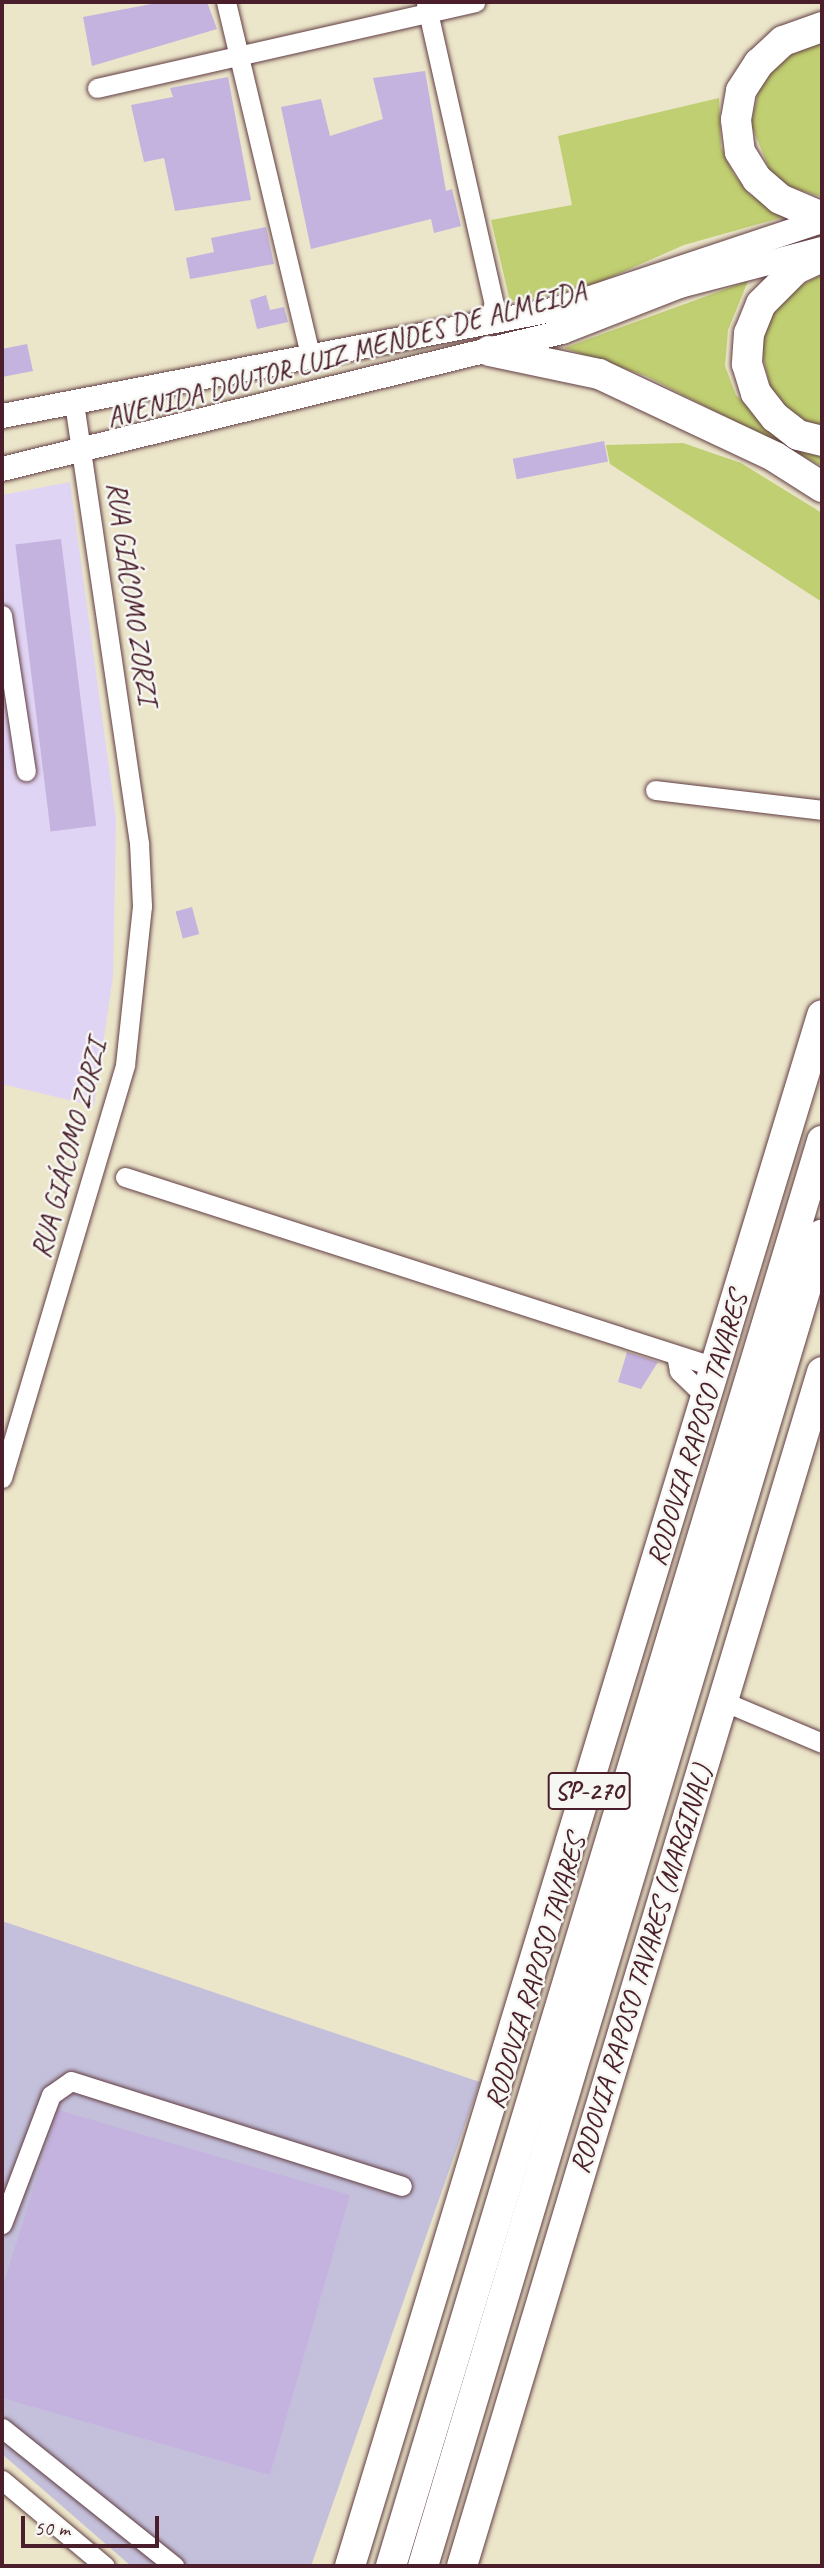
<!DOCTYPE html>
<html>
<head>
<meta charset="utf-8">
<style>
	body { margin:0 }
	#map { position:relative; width:824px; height:2568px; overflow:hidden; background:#ebe5c9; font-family:Caveat,sans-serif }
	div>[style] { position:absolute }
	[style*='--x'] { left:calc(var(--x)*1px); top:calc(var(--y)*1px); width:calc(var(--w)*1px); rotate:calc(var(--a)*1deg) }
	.built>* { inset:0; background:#e0d4f4 }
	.industrial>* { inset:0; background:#c4c0db }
	.green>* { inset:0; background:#c0cf71 }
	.building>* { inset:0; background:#c5b3df; transform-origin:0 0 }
	.roads { filter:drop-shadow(0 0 2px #623d43) drop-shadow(0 0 2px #623d43) }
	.minor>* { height:19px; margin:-9.5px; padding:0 9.5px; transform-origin:9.5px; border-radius:9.5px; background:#fff }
	.major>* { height:24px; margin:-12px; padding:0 12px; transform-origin:12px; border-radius:12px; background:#fff }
	.highway>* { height:30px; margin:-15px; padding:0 15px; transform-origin:15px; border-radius:15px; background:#fff }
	span { translate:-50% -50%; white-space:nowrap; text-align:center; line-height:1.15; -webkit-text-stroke:5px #f6f6f2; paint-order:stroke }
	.shield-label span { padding:2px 5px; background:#f6f6f2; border:2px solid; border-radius:5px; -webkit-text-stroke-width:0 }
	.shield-label { font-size:26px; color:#4a1f2b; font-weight:700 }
	.street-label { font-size:28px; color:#4a1f2b }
	.frame { position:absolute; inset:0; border:4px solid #4a1f2b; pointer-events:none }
	.scale { position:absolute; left:21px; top:2516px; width:138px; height:32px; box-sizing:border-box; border:4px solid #4a1f2b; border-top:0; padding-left:9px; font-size:21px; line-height:24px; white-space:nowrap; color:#4a1f2b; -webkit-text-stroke:5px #f6f6f2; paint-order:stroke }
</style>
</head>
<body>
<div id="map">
	<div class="built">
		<div style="clip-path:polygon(70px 482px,116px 819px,113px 976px,94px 1106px,2px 1084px,2px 495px)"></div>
	</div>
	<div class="industrial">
		<div style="clip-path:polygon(2px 1921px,480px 2082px,311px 2566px,131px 2566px,2px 2454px)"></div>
	</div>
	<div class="green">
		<div style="clip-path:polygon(822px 40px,822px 197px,787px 186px,770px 171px,751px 124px,761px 81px,793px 49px)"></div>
		<div style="clip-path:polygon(719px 98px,721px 147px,733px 173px,749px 194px,784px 217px,684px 245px,584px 289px,510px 301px,491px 220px,572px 205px,558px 136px)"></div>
		<div style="clip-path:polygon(822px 274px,822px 429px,788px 414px,772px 393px,761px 349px,766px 324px,785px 295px)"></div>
		<div style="clip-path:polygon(748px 281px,728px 330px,725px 366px,736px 395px,774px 434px,822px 455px,822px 466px,646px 376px,564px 348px)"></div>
		<div style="clip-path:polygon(683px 443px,741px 463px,822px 513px,822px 602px,610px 464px,606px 445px)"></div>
	</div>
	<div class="building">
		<div style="clip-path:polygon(162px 2px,207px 2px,217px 29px,92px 66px,83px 17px)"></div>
		<div style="clip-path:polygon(425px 71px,446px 191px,452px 189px,461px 226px,434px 233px,431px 219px,311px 249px,281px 107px,321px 99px,330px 136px,383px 119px,373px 78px)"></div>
		<div style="clip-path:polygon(228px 77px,251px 200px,175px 211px,164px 158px,144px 162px,131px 105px,173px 97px,170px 88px)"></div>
		<div style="clip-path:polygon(266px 227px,274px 264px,190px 279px,186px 258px,214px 252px,211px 238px)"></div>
		<div style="clip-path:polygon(266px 295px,270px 310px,284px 307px,288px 322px,257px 329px,250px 300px)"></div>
		<div style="clip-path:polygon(27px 344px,33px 371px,2px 377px,2px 349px)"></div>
		<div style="left:604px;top:441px;width:21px;height:93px;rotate:79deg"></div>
		<div style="left:61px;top:539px;width:289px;height:46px;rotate:83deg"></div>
		<div style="left:192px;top:907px;width:28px;height:17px;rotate:75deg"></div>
		<div style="clip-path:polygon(627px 1352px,658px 1362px,641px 1389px,618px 1382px)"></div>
		<div style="clip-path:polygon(58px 2110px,350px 2195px,270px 2475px,2px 2398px,2px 2288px)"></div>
	</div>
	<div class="roads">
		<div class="minor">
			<div style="--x:226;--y:2;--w:367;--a:76.6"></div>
			<div style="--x:426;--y:3;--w:309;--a:77.3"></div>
			<div style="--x:494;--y:304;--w:22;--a:112"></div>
			<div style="--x:97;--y:88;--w:388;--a:-12.8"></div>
			<div style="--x:2;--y:615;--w:158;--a:81.3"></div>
			<div style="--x:655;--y:790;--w:168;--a:6.8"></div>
			<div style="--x:125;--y:1177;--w:620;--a:17.85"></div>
			<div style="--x:676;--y:1355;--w:16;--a:79"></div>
			<div style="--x:679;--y:1371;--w:37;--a:44"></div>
			<div style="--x:2;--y:1478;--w:431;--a:-73.4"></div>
			<div style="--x:125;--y:1065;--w:160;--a:-83.9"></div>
			<div style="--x:142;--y:906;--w:63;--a:-92.7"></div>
			<div style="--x:139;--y:843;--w:445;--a:-98.4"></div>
			<div style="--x:725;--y:1702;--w:105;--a:22.9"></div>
			<div style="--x:2;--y:2224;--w:138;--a:-69.2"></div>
			<div style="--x:51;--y:2095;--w:24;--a:-35"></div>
			<div style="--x:71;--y:2081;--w:347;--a:17.6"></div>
			<div style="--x:2;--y:2428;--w:221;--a:38.7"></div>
			<div style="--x:2;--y:2480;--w:134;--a:39.9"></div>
		</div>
		<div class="major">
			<div style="--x:2;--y:416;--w:565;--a:-10.91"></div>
			<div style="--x:557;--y:309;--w:279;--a:-18.4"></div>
			<div style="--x:2;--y:469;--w:577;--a:-13.75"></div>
			<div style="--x:562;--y:332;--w:127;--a:-21.3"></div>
			<div style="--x:680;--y:286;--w:147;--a:-14.6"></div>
		</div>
		<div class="highway">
			<div style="--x:822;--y:27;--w:41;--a:160.3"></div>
			<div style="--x:783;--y:41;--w:33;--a:137"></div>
			<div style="--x:759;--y:63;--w:33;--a:123"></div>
			<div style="--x:741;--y:91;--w:29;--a:100"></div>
			<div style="--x:736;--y:120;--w:32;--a:83"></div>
			<div style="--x:740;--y:152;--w:32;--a:58"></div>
			<div style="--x:757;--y:179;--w:30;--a:41"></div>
			<div style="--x:780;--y:199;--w:46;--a:23.2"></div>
			<div style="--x:822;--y:257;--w:29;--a:155"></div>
			<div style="--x:796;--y:269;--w:49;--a:135"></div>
			<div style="--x:761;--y:304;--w:31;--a:112"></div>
			<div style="--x:749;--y:333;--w:31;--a:94"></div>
			<div style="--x:747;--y:364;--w:30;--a:73"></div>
			<div style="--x:756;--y:393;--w:31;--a:52"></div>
			<div style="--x:775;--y:417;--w:29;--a:38"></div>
			<div style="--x:798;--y:435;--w:25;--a:14"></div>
			<div style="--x:489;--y:351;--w:112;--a:11.8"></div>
			<div style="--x:599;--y:374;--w:195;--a:25.2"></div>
			<div style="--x:775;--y:457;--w:56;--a:32.6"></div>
			<div style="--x:350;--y:2566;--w:1621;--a:-73.07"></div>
			<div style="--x:391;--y:2566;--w:1489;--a:-73.17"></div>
			<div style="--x:423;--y:2566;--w:1390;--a:-73.32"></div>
			<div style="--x:462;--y:2566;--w:1247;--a:-73.22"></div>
		</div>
	</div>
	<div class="shield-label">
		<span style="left:589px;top:1791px">SP-270</span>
	</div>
	<div class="street-label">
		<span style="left:346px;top:354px;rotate:-15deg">AVENIDA DOUTOR LUIZ MENDES DE ALMEIDA</span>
		<span style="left:132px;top:593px;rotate:82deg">RUA GIÁCOMO ZORZI</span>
		<span style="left:69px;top:1149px;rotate:-75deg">RUA GIÁCOMO ZORZI</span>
		<span style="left:697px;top:1429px;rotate:-73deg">RODOVIA RAPOSO TAVARES</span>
		<span style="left:641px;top:1969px;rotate:-73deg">RODOVIA RAPOSO TAVARES (MARGINAL)</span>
		<span style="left:535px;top:1972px;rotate:-73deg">RODOVIA RAPOSO TAVARES</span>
	</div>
	<div class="frame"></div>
	<div class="scale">50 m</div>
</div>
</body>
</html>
